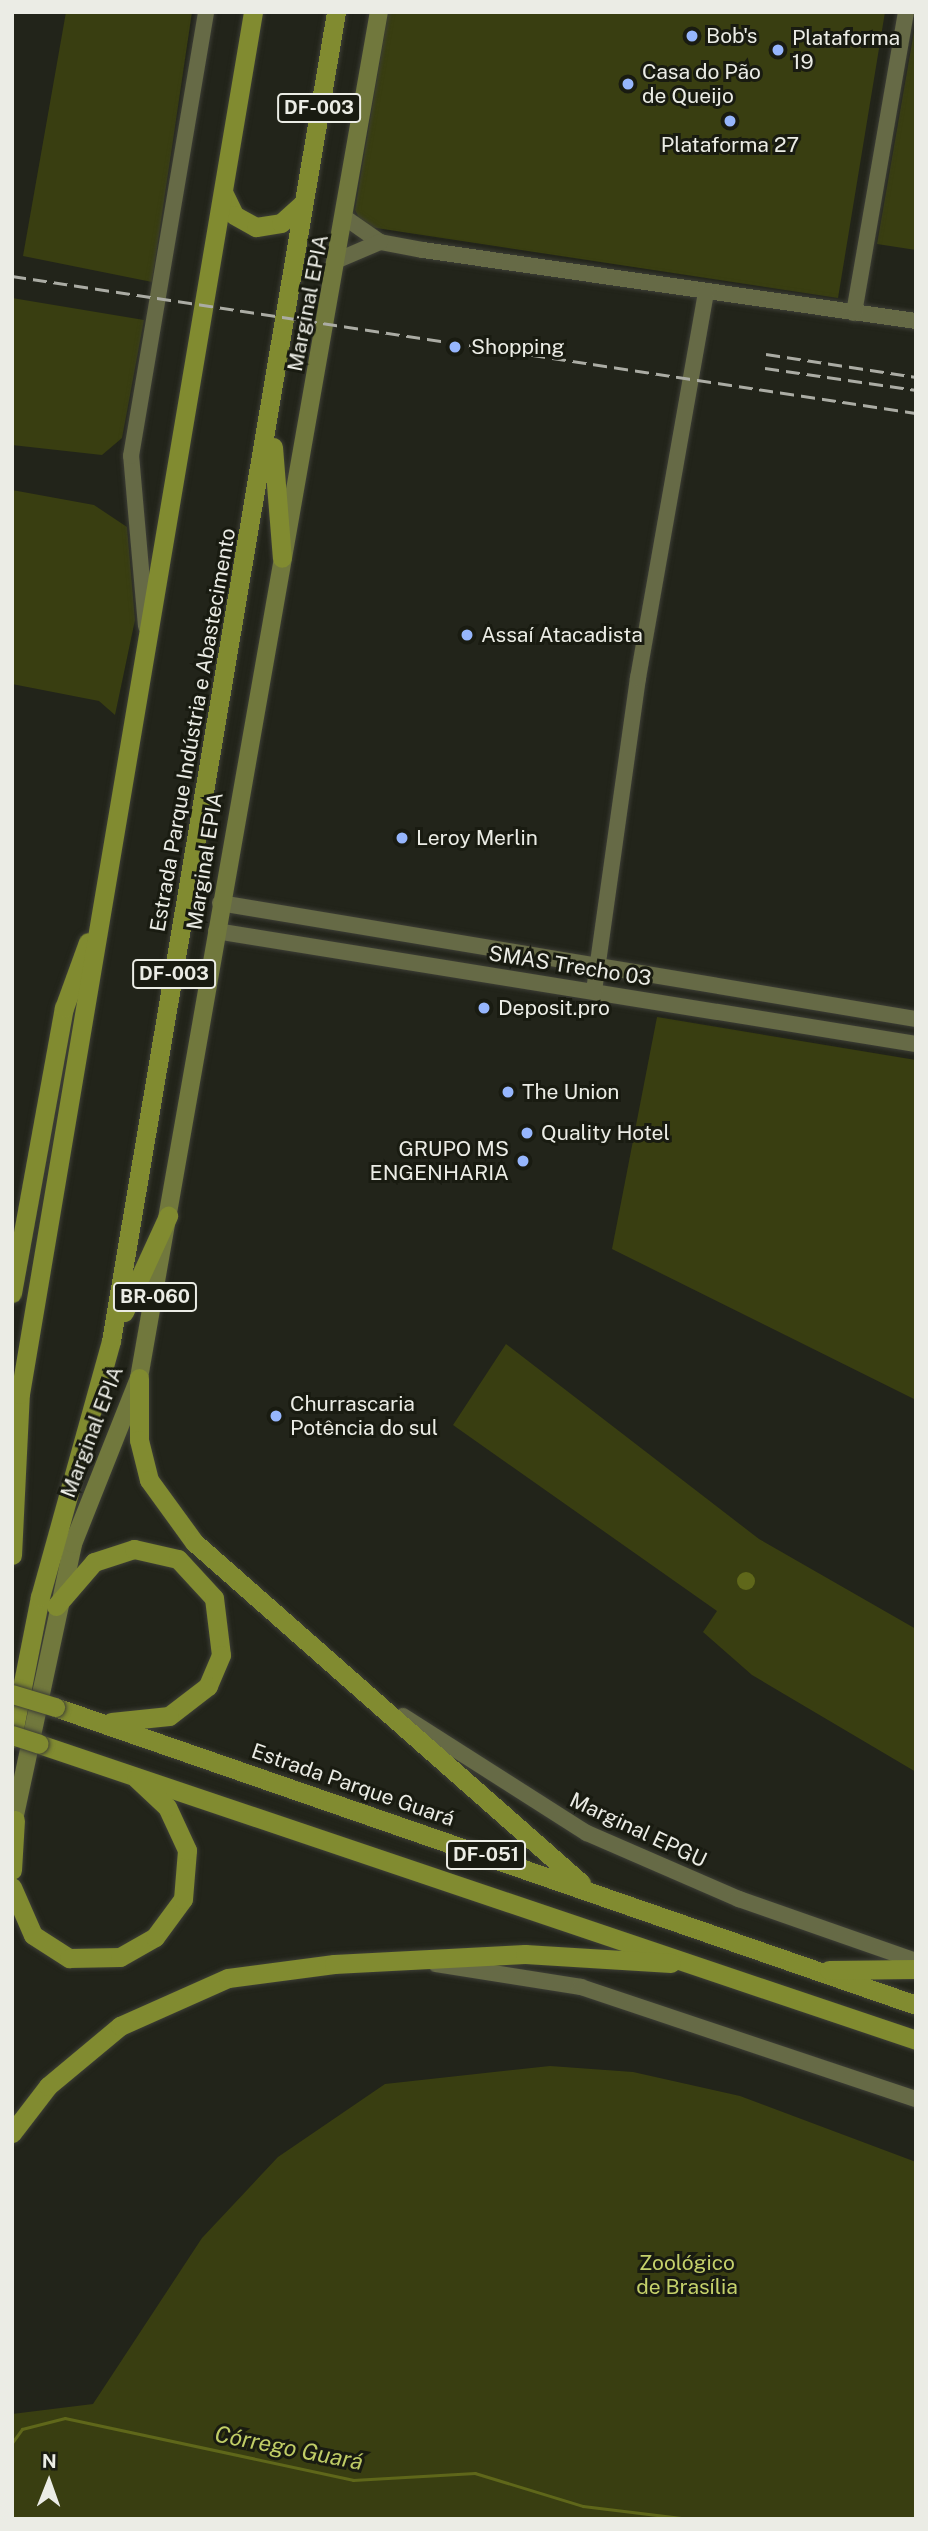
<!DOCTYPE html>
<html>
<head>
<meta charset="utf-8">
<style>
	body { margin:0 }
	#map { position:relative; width:928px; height:2531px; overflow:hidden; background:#22241a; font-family:"Public Sans",sans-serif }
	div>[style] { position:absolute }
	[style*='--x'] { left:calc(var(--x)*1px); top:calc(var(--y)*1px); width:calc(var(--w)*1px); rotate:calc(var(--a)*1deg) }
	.green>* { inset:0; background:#393e11 }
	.water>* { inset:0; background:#5f671a }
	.round { border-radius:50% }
	.stream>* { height:2.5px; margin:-1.25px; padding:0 1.25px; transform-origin:1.25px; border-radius:1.25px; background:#5f671a }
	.roads { filter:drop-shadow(0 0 2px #3d3e36) drop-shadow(0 0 2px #3d3e36) }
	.secondary>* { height:16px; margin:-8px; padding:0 8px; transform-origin:8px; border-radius:8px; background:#666a46 }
	.primary>* { height:18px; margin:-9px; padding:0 9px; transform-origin:9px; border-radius:9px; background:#71783d }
	.highway>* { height:19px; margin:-9.5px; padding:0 9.5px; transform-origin:9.5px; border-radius:9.5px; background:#818b30 }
	.rail>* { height:2.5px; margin-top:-1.25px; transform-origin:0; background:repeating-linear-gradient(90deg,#abaca4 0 14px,transparent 0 21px) }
	.bridges { filter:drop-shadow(0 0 2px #3d3e36) drop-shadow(0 0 2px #3d3e36) }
	.highway-bridge>* { height:19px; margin:-9.5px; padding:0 9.5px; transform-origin:9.5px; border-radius:9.5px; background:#818b30 }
	.dots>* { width:19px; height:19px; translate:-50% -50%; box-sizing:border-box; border:4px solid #191b11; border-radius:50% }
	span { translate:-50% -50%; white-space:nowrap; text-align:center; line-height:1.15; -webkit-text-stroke:6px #191b11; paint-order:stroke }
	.shield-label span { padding:2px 5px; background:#191b11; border:2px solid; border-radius:5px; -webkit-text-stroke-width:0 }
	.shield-label { font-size:19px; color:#ebece5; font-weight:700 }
	.poi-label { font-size:21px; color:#ebece5 }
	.left { translate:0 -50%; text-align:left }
	.right { translate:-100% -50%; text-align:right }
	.street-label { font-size:21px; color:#ebece5 }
	.park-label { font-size:21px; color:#c5d16b }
	.water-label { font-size:23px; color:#c0cd66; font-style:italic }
	.frame { position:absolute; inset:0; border:14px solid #ebece5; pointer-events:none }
	.north { position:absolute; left:14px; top:2447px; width:70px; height:70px; -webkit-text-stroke:5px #191b11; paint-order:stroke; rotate:1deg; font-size:19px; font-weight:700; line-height:28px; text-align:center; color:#ebece5 }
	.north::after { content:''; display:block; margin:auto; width:24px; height:32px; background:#ebece5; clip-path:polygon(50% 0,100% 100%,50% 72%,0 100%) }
</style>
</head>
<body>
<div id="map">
	<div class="green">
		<div style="clip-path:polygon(66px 12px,192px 12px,152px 282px,23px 256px)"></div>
		<div style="clip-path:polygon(388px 12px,885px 12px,838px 298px,363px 226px,355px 210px)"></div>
		<div style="clip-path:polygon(916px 20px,916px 250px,877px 244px)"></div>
		<div style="clip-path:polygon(12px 298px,144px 320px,122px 438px,102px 455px,12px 445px)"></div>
		<div style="clip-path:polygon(12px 490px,94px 505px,127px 527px,135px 620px,115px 715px,99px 701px,12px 684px)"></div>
		<div style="clip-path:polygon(657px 1017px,916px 1060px,916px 1400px,612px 1249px)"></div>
		<div style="clip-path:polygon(506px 1344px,759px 1539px,916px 1629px,916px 1772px,752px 1675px,703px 1632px,717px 1611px,453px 1425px)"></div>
		<div style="clip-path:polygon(550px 2066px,633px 2072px,740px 2096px,916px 2162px,916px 2519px,12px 2519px,12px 2414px,93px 2404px,202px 2238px,278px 2157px,385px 2084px)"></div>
	</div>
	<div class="water">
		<div class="round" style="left:737px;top:1572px;width:18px;height:18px"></div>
	</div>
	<div class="stream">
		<div style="--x:12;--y:2443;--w:17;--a:-54"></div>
		<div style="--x:22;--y:2429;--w:44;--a:-14.3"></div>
		<div style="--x:65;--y:2418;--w:295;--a:12.1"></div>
		<div style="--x:353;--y:2480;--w:122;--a:-3.3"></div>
		<div style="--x:475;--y:2473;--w:113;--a:17"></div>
		<div style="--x:583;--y:2506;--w:109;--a:6.9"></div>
	</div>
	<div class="roads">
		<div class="secondary">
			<div style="--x:347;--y:219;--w:40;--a:34.9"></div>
			<div style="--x:380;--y:242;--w:44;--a:10.5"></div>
			<div style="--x:423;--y:250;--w:498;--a:8.2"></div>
			<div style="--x:338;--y:260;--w:46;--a:-23.2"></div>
			<div style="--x:854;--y:313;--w:305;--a:-80.2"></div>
			<div style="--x:146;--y:626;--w:171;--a:-95"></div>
			<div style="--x:131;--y:456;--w:450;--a:-80.4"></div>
			<div style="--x:220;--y:903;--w:706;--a:9.46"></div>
			<div style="--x:216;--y:931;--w:709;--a:9.17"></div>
			<div style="--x:594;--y:991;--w:316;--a:-82"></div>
			<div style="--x:638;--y:678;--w:390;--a:-80"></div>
			<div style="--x:403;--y:1716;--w:218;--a:32.5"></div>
			<div style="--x:587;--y:1833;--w:166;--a:23.5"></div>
			<div style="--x:739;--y:1899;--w:188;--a:19.3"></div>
			<div style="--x:436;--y:1964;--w:147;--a:9"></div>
			<div style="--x:581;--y:1987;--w:353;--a:18.5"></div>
		</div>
		<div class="primary">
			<div style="--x:12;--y:1829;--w:291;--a:-77.9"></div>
			<div style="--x:73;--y:1544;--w:179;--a:-68.3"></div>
			<div style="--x:139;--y:1378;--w:1387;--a:-80.04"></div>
		</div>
		<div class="highway">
			<div style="--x:223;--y:192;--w:25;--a:64"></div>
			<div style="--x:234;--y:215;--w:25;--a:29"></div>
			<div style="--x:256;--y:227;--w:25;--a:-9"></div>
			<div style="--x:281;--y:223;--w:28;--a:-42"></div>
			<div style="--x:273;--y:447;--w:111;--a:85.4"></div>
			<div style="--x:12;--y:1293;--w:290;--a:-79.7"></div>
			<div style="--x:64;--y:1008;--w:70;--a:-70"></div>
			<div style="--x:124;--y:1312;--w:106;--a:-65.4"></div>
			<div style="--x:139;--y:1378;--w:62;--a:90"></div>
			<div style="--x:139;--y:1440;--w:41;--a:76"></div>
			<div style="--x:149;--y:1480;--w:77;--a:54"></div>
			<div style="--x:194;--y:1542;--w:516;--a:41.38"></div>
			<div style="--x:12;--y:1555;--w:161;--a:-87.2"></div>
			<div style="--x:20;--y:1394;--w:1402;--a:-80.43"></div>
			<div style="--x:56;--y:1606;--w:58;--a:-49.2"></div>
			<div style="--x:94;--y:1562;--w:42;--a:-18"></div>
			<div style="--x:134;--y:1549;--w:45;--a:12.8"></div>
			<div style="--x:178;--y:1559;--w:53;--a:47.3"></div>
			<div style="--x:214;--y:1598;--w:57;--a:83"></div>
			<div style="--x:221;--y:1655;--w:34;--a:113"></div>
			<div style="--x:208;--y:1686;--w:49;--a:142.4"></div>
			<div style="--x:169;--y:1716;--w:58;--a:174.1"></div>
			<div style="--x:55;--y:1707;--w:911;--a:19.09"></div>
			<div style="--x:12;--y:1738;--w:144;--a:-78.8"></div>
			<div style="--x:40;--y:1597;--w:266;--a:-74.5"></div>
			<div style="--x:111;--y:1341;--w:1348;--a:-80.39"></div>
			<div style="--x:39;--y:1744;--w:926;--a:18.65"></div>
			<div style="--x:12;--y:1870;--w:50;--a:-86.6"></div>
			<div style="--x:12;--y:1887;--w:52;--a:66.4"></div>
			<div style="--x:33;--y:1935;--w:43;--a:32.6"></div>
			<div style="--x:69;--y:1958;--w:51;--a:-1.1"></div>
			<div style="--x:120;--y:1957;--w:40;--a:-29.7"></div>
			<div style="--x:155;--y:1937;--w:47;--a:-53.6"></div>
			<div style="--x:183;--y:1899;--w:49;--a:-85.3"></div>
			<div style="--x:187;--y:1850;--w:47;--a:-114.9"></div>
			<div style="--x:167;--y:1807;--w:42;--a:-136.9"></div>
			<div style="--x:829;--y:1970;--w:87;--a:-0.7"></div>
			<div style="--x:12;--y:2133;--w:59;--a:-52.5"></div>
			<div style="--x:48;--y:2086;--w:94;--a:-39.8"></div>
			<div style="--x:120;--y:2026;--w:118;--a:-24"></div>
			<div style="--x:228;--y:1978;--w:107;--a:-7.5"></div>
			<div style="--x:334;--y:1964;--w:191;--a:-3"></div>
			<div style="--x:525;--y:1954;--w:146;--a:3.5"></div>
		</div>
	</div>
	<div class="rail">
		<div style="--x:12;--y:276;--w:914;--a:8.62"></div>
		<div style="--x:766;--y:354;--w:152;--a:8.7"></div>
		<div style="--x:765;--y:368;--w:153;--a:8.3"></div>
	</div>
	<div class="bridges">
		<div class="highway-bridge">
			<div style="--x:12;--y:1694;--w:45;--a:16.8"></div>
			<div style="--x:12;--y:1735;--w:28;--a:18"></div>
		</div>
	</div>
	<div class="dots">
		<div style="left:692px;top:36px;background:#96b6fd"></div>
		<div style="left:778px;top:50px;background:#96b6fd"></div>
		<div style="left:628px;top:84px;background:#96b6fd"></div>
		<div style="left:730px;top:121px;background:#96b6fd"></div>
		<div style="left:455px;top:347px;background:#96b6fd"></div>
		<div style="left:467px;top:635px;background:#96b6fd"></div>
		<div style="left:402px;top:838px;background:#96b6fd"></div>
		<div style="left:484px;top:1008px;background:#96b6fd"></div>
		<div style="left:508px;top:1092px;background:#96b6fd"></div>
		<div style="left:527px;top:1133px;background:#96b6fd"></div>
		<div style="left:523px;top:1161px;background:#96b6fd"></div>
		<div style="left:276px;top:1416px;background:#96b6fd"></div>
	</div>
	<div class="shield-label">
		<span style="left:319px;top:108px">DF-003</span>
		<span style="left:174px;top:974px">DF-003</span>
		<span style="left:155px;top:1297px">BR-060</span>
		<span style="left:486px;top:1855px">DF-051</span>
	</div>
	<div class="poi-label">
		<span class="left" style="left:706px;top:36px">Bob's</span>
		<span class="left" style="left:792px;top:50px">Plataforma<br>19</span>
		<span class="left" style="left:642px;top:84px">Casa do Pão<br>de Queijo</span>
		<span style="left:730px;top:145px">Plataforma 27</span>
		<span class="left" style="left:471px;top:347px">Shopping</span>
		<span class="left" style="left:481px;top:635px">Assaí Atacadista</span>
		<span class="left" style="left:416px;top:838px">Leroy Merlin</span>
		<span class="left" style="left:498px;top:1008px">Deposit.pro</span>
		<span class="left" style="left:522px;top:1092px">The Union</span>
		<span class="left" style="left:541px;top:1133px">Quality Hotel</span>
		<span class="right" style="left:509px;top:1161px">GRUPO MS<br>ENGENHARIA</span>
		<span class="left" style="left:290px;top:1416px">Churrascaria<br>Potência do sul</span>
	</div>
	<div class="street-label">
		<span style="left:308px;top:303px;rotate:-79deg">Marginal EPIA</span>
		<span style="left:193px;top:730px;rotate:-80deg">Estrada Parque Indústria e Abastecimento</span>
		<span style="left:205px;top:861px;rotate:-81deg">Marginal EPIA</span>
		<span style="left:570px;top:966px;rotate:9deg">SMAS Trecho 03</span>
		<span style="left:92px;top:1432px;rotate:-69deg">Marginal EPIA</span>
		<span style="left:353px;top:1785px;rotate:19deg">Estrada Parque Guará</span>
		<span style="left:638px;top:1830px;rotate:25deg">Marginal EPGU</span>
	</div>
	<div class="park-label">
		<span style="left:687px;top:2275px">Zoológico<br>de Brasília</span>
	</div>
	<div class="water-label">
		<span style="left:289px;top:2448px;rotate:11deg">Córrego Guará</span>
	</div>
	<div class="frame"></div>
	<div class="north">N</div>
</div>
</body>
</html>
